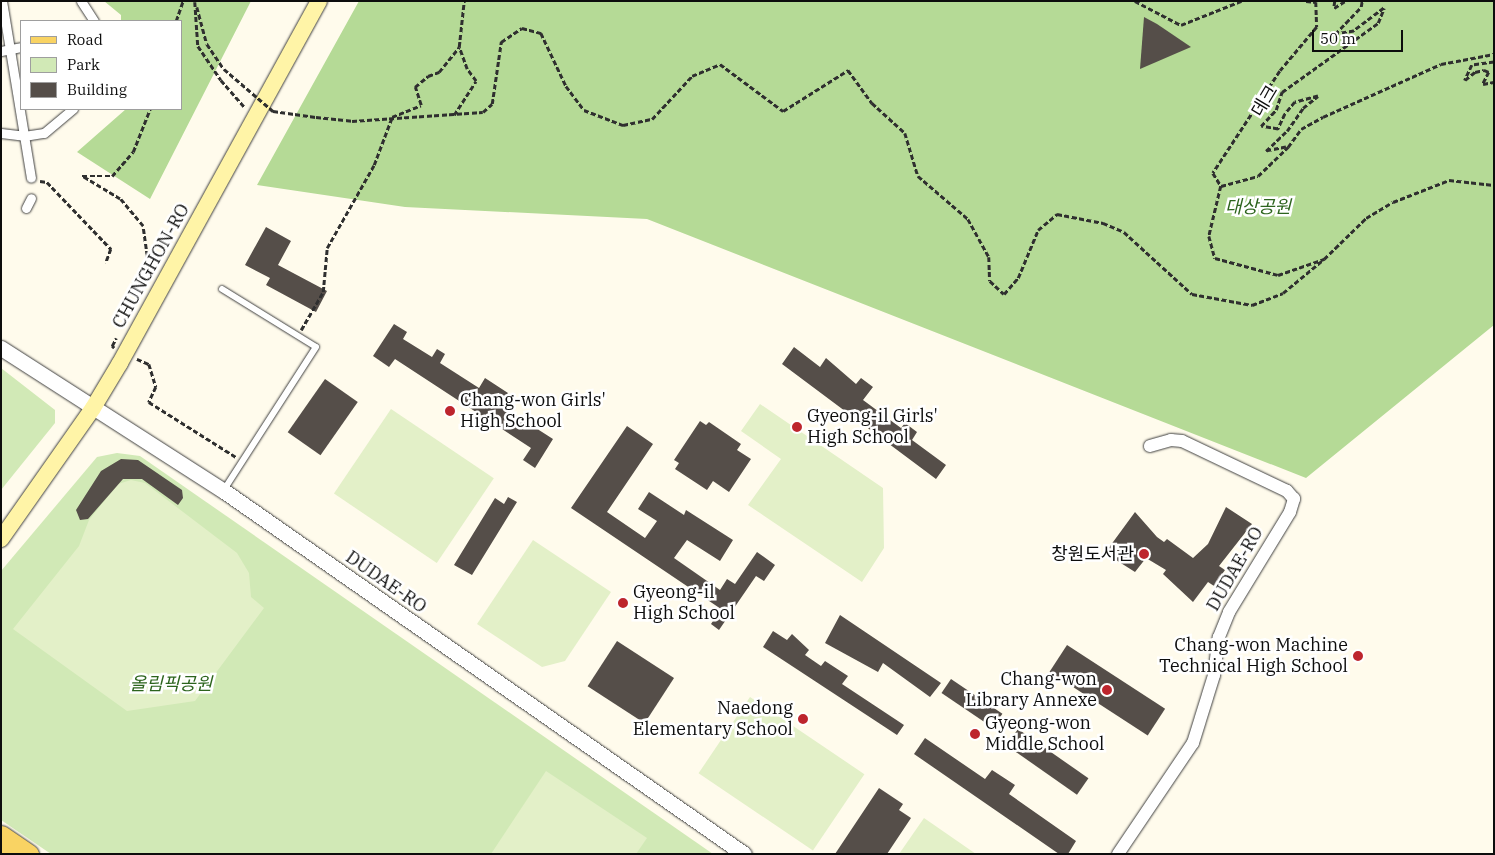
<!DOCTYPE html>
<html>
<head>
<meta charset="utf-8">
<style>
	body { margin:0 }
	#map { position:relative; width:1495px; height:855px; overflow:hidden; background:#fffbec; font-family:"IBM Plex Serif","Noto Sans KR",serif }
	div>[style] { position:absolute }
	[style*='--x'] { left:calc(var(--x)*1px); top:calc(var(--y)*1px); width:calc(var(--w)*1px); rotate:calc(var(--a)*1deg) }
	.green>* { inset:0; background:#d1e9b6 }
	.forest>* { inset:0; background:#b5da96 }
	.pitch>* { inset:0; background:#e3f0c8; transform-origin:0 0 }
	.building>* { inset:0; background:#554e49; transform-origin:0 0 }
	.path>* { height:2.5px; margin-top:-1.25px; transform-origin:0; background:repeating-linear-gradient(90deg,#2f2f2f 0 5px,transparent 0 7.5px) }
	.roads { filter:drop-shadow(0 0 1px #404040) drop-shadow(0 0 1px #404040) }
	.service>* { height:6px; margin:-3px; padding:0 3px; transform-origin:3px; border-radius:3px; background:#fff }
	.pedestrian>* { height:9px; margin:-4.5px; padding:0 4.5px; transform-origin:4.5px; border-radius:4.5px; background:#fff }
	.minor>* { height:12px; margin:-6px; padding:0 6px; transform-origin:6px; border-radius:6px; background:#fff }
	.tertiary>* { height:15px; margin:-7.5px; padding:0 7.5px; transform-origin:7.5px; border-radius:7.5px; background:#fff }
	.secondary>* { height:16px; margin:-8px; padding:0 8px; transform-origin:8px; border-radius:8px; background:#fff4a7 }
	.primary>* { height:19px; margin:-9.5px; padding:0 9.5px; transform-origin:9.5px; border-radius:9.5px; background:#f9d363 }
	.path-bridge>* { height:2.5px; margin-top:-1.25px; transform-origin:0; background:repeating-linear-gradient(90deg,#2f2f2f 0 5px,transparent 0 7.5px) }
	.dots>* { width:14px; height:14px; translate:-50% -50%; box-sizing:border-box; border:2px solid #fff; border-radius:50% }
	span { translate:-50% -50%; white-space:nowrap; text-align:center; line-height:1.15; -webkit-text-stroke:5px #fff; paint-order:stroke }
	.street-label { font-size:18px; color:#0d0d0d }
	.park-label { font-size:18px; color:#2c641d; font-style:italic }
	.poi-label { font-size:18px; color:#0d0d0d }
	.left { translate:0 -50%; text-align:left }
	.right { translate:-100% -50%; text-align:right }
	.frame { position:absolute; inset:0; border:2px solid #0d0d0d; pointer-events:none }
	.legend { position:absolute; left:20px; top:20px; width:162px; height:90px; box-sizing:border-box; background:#fff; border:1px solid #9e9e9e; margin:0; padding:6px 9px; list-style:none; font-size:15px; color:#0d0d0d }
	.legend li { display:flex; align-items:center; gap:10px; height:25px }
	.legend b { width:25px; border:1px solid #9e9e9e }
	.scale { position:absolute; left:1312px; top:30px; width:91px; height:22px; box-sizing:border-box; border:2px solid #0d0d0d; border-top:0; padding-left:6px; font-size:15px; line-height:18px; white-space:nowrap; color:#0d0d0d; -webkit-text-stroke:4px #fff; paint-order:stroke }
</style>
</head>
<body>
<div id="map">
	<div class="green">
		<div style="clip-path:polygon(1px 368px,55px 410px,55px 423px,1px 490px)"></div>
		<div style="clip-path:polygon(117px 453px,140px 456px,713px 854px,51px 854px,1px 820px,1px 571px,97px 457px)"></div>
	</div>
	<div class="forest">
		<div style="clip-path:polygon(104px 1px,251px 1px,150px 199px,77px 152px,126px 109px,181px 109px,181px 21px,121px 21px,121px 15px)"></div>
		<div style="clip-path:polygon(359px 1px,1494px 1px,1494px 325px,1306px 478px,647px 219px,405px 207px,257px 185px)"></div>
	</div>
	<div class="pitch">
		<div style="clip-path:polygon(760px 404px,883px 488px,884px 548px,862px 582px,748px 505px,781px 459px,741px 431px)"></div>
		<div style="left:391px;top:409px;width:124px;height:102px;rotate:34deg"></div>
		<div style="clip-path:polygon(131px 480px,145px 483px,237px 553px,249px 573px,251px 597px,264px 608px,195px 701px,127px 711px,13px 629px,79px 546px,89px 520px,118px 484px)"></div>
		<div style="clip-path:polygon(533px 540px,611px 592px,565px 661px,542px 667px,477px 624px)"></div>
		<div style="left:750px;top:697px;width:138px;height:92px;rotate:34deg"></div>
		<div style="clip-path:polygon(546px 771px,647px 838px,636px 854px,491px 854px)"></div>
		<div style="clip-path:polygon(924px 818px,976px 854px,899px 854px)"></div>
	</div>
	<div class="building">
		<div style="clip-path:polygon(1144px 17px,1157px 24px,1191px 47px,1140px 69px)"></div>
		<div style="clip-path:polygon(266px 227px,291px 241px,278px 265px,327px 291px,316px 312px,266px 285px,270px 278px,245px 265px)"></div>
		<div style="clip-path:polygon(394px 324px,407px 332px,403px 339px,432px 357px,437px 349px,445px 354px,440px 363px,479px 388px,485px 378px,508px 393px,500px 405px,553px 439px,535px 468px,523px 460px,531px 448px,395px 359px,389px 367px,373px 356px)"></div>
		<div style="clip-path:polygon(794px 347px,820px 367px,826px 358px,856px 384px,861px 378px,873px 387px,863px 400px,901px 428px,905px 423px,917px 432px,912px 440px,946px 465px,936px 479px,782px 364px)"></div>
		<div style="left:325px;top:379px;width:40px;height:65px;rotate:35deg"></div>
		<div style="clip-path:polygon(700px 421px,706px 425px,709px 422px,741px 444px,737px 450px,751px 459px,729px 492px,713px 481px,707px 490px,675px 469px,679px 463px,674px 460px)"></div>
		<div style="clip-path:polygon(627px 426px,653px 444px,607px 512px,645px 538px,657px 521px,638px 509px,649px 492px,684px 515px,686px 510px,733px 540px,720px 561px,687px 540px,674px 558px,720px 590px,727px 579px,735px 584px,757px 552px,775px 565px,764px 581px,756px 576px,719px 630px,711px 624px,721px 609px,571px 508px)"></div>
		<div style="clip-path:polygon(121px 459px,138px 460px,182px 490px,183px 498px,178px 505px,142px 479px,123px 479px,88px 519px,80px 520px,76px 510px,101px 471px)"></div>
		<div style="clip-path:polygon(508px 497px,517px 502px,472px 575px,454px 565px,495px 498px,504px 504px)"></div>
		<div style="clip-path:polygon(1226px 507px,1252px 524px,1219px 566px,1225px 570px,1214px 586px,1208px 582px,1193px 602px,1163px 574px,1166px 570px,1146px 558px,1135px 572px,1105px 553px,1135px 512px,1157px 537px,1164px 542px,1167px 539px,1193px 558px,1208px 544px)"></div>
		<div style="clip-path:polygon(840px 615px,941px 683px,930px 697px,883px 663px,878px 672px,825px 643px)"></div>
		<div style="clip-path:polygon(773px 631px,787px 640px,792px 634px,809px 650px,805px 655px,821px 666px,825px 661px,848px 676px,842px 684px,904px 725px,897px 735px,763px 647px)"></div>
		<div style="left:617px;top:641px;width:68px;height:54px;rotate:33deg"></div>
		<div style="left:1067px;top:645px;width:117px;height:32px;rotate:33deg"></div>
		<div style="left:951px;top:679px;width:62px;height:17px;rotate:34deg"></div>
		<div style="left:1018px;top:729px;width:86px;height:20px;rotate:35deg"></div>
		<div style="clip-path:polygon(925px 738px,985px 779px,992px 770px,1015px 785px,1009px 794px,1076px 841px,1068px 854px,1059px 854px,914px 754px)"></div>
		<div style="clip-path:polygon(879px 788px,903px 804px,899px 810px,911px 818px,887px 854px,835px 854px)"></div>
	</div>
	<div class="path">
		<div style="--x:1135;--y:1;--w:52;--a:27.6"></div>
		<div style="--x:1181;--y:25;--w:65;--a:-21.8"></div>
		<div style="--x:1306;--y:1;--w:10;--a:6"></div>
		<div style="--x:1335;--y:1;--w:7;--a:98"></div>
		<div style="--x:1334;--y:8;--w:13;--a:-32"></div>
		<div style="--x:195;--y:2;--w:44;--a:86.1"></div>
		<div style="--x:198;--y:46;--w:41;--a:55.9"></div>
		<div style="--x:221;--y:80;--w:37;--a:49"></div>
		<div style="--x:1316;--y:2;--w:25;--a:88"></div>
		<div style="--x:1317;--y:27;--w:57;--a:130.1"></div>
		<div style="--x:1280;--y:71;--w:122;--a:123.3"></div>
		<div style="--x:1213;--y:173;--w:15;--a:58"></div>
		<div style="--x:1221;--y:186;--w:38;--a:-15"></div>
		<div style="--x:1258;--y:176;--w:42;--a:-44"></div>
		<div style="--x:1288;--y:147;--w:22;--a:-54"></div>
		<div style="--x:1301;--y:129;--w:25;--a:-29"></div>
		<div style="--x:1323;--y:117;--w:129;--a:-24.2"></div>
		<div style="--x:1441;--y:64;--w:54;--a:-10.7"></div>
		<div style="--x:197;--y:7;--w:38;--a:75"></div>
		<div style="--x:176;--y:21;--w:21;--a:-71"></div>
		<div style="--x:1494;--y:62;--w:22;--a:172"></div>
		<div style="--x:1472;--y:65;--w:17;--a:115"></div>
		<div style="--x:1465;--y:80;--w:13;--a:-39"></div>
		<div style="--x:1475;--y:72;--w:9;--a:-13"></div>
		<div style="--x:1484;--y:70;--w:5;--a:22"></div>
		<div style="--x:1489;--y:72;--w:13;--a:117"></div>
		<div style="--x:1483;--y:84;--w:11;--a:-10"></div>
		<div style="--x:454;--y:115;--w:40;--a:-57.1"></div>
		<div style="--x:476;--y:81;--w:15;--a:-127"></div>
		<div style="--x:467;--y:69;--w:23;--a:-110"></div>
		<div style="--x:316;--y:117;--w:36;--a:6"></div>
		<div style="--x:352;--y:121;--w:131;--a:-3.9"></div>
		<div style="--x:483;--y:112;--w:12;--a:-42"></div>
		<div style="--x:492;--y:104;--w:63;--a:-81.7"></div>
		<div style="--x:501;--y:42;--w:25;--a:-34"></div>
		<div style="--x:522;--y:28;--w:20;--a:15"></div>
		<div style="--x:541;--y:33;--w:59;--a:64.7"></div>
		<div style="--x:566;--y:86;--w:30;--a:53"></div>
		<div style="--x:584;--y:110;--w:42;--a:21"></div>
		<div style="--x:623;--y:125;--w:30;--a:-12"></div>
		<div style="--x:652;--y:119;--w:59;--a:-47.1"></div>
		<div style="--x:692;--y:76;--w:30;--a:-23"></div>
		<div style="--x:720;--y:64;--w:79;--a:36.7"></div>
		<div style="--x:783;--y:111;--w:77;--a:-32.2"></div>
		<div style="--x:848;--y:70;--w:41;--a:54"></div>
		<div style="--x:872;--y:103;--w:45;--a:42.3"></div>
		<div style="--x:905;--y:133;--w:45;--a:73.2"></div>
		<div style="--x:918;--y:176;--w:66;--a:40.7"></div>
		<div style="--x:968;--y:219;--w:43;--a:61.1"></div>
		<div style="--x:989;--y:257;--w:24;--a:88"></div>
		<div style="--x:990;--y:281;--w:19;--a:43"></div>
		<div style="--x:1004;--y:294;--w:21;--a:-49"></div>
		<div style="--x:1018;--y:278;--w:52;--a:-67.4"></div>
		<div style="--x:1038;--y:230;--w:25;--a:-40"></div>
		<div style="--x:1057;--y:214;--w:47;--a:11.1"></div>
		<div style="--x:1103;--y:223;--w:23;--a:23"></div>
		<div style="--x:1124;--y:232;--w:92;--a:42.4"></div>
		<div style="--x:1192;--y:294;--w:61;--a:10.4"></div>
		<div style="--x:1252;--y:305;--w:33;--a:-21"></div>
		<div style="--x:1283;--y:293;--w:53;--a:-39.7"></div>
		<div style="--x:1286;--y:147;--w:20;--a:169"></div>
		<div style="--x:1266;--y:151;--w:29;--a:-44"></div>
		<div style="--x:1287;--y:131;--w:28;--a:-55"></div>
		<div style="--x:1303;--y:108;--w:19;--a:-39"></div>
		<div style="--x:1318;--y:96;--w:24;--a:165"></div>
		<div style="--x:1295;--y:102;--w:16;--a:130"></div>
		<div style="--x:1285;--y:114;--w:17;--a:115"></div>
		<div style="--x:1278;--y:129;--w:17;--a:-170"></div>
		<div style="--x:1261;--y:126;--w:22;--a:-47"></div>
		<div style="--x:1276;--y:110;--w:19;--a:-72"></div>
		<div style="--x:1282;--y:92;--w:118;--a:-35.7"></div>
		<div style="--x:1378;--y:23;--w:16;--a:-68"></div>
		<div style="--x:1384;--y:8;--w:38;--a:143"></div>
		<div style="--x:1354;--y:31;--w:19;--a:171"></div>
		<div style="--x:1335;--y:34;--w:37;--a:-46"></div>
		<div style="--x:1361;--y:7;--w:6;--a:-81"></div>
		<div style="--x:40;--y:181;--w:7;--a:8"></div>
		<div style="--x:47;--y:182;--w:93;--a:46.3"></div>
		<div style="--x:111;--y:249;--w:15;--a:110"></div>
		<div style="--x:1221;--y:186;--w:51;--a:103.5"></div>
		<div style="--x:1209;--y:236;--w:23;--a:75"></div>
		<div style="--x:1215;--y:258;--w:65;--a:15.1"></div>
		<div style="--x:1278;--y:275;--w:49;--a:-19.2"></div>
		<div style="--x:1324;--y:259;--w:59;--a:-44.3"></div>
		<div style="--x:1366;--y:218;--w:31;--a:-31"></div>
		<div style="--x:1393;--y:202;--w:60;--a:-21.4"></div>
		<div style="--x:1449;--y:180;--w:45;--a:6.3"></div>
		<div style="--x:144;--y:288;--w:32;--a:-85"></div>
		<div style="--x:147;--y:256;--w:30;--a:-98"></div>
		<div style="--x:143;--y:226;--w:35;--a:-130"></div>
		<div style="--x:120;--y:199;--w:44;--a:-148.8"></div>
		<div style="--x:82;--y:176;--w:30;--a:0"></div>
		<div style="--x:112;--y:176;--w:32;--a:-49"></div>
		<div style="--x:133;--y:152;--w:46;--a:-68.4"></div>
		<div style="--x:301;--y:330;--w:44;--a:-59.9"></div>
		<div style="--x:323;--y:292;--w:44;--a:-84.8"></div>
		<div style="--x:327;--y:248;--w:95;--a:-60.5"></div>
		<div style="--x:374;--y:165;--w:51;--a:-69.4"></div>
		<div style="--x:392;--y:117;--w:31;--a:-22"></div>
		<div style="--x:421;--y:105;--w:19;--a:-108"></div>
		<div style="--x:415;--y:87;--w:17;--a:-40"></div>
		<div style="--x:428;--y:76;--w:12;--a:-20"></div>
		<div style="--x:439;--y:72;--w:32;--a:-51"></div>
		<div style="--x:459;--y:47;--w:46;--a:-83.8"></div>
		<div style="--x:114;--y:348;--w:3;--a:-135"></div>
		<div style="--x:112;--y:346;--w:9;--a:-63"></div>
		<div style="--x:137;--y:359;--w:13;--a:23"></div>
		<div style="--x:149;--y:364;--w:24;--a:73"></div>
		<div style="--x:156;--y:387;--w:17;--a:115"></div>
		<div style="--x:149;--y:402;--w:103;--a:32.3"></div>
	</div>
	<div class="roads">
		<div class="service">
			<div style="--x:222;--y:289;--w:110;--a:31.7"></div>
			<div style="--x:316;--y:347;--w:170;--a:122.8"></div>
		</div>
		<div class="pedestrian">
			<div style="--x:2;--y:1;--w:179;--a:80.7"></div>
			<div style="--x:81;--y:1;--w:24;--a:57"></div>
			<div style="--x:1;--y:51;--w:20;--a:-11"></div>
			<div style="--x:1;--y:133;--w:23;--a:7"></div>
			<div style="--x:24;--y:136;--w:20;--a:-9"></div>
			<div style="--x:44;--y:133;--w:38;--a:-40"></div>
			<div style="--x:26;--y:208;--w:11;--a:-63"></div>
		</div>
		<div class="minor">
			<div style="--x:1118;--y:854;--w:134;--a:-56"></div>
			<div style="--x:1193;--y:743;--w:71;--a:-72.8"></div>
			<div style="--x:1214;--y:675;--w:38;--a:-83"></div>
			<div style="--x:1219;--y:637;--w:27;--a:-68"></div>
			<div style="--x:1229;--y:612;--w:117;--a:-58.6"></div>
			<div style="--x:1290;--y:512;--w:14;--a:-73"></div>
			<div style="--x:1294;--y:499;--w:11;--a:-131"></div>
			<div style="--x:1287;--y:491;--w:116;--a:-154.5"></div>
			<div style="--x:1182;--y:441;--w:11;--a:-175"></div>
			<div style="--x:1171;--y:440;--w:22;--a:164"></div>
		</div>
		<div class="tertiary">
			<div style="--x:1;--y:348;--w:265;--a:32.7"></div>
			<div style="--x:224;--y:491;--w:634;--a:34.92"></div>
		</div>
		<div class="secondary">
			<div style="--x:1;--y:539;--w:160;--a:-54.9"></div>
			<div style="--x:93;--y:408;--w:52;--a:-59"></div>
			<div style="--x:120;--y:363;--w:413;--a:-61.2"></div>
		</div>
		<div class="primary">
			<div style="--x:1;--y:835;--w:34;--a:34"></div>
			<div style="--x:1;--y:853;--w:1;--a:45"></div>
		</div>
	</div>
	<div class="path-bridge">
		<div style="--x:207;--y:44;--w:30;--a:56"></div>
		<div style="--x:224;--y:69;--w:65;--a:40.6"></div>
		<div style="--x:273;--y:111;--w:43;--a:7.9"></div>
	</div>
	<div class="dots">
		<div style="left:450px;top:411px;background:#bd252d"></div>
		<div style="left:797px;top:427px;background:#bd252d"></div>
		<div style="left:1144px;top:554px;background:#bd252d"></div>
		<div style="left:623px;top:603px;background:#bd252d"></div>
		<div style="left:1358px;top:656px;background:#bd252d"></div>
		<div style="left:1107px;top:690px;background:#bd252d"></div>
		<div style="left:803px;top:719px;background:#bd252d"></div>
		<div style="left:975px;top:734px;background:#bd252d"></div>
	</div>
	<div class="street-label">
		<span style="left:1265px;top:101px;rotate:-59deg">데크</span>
		<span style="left:151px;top:266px;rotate:-61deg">CHUNGHON-RO</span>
		<span style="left:1235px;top:569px;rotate:-60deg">DUDAE-RO</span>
		<span style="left:386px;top:582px;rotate:35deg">DUDAE-RO</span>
	</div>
	<div class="park-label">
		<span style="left:1258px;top:207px">대상공원</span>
		<span style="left:171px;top:684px">올림픽공원</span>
	</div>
	<div class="poi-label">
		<span class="left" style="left:460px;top:411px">Chang-won Girls'<br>High School</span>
		<span class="left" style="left:807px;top:427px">Gyeong-il Girls'<br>High School</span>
		<span class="right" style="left:1134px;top:554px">창원도서관</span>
		<span class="left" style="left:633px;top:603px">Gyeong-il<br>High School</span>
		<span class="right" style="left:1348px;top:656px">Chang-won Machine<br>Technical High School</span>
		<span class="right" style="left:1097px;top:690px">Chang-won<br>Library Annexe</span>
		<span class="right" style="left:793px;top:719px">Naedong<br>Elementary School</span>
		<span class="left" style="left:985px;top:734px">Gyeong-won<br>Middle School</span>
	</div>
	<div class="frame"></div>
	<ul class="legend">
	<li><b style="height:6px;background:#f9d363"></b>Road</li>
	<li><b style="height:14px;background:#d1e9b6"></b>Park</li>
	<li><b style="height:14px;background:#554e49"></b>Building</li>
	</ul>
	<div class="scale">50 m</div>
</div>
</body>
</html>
